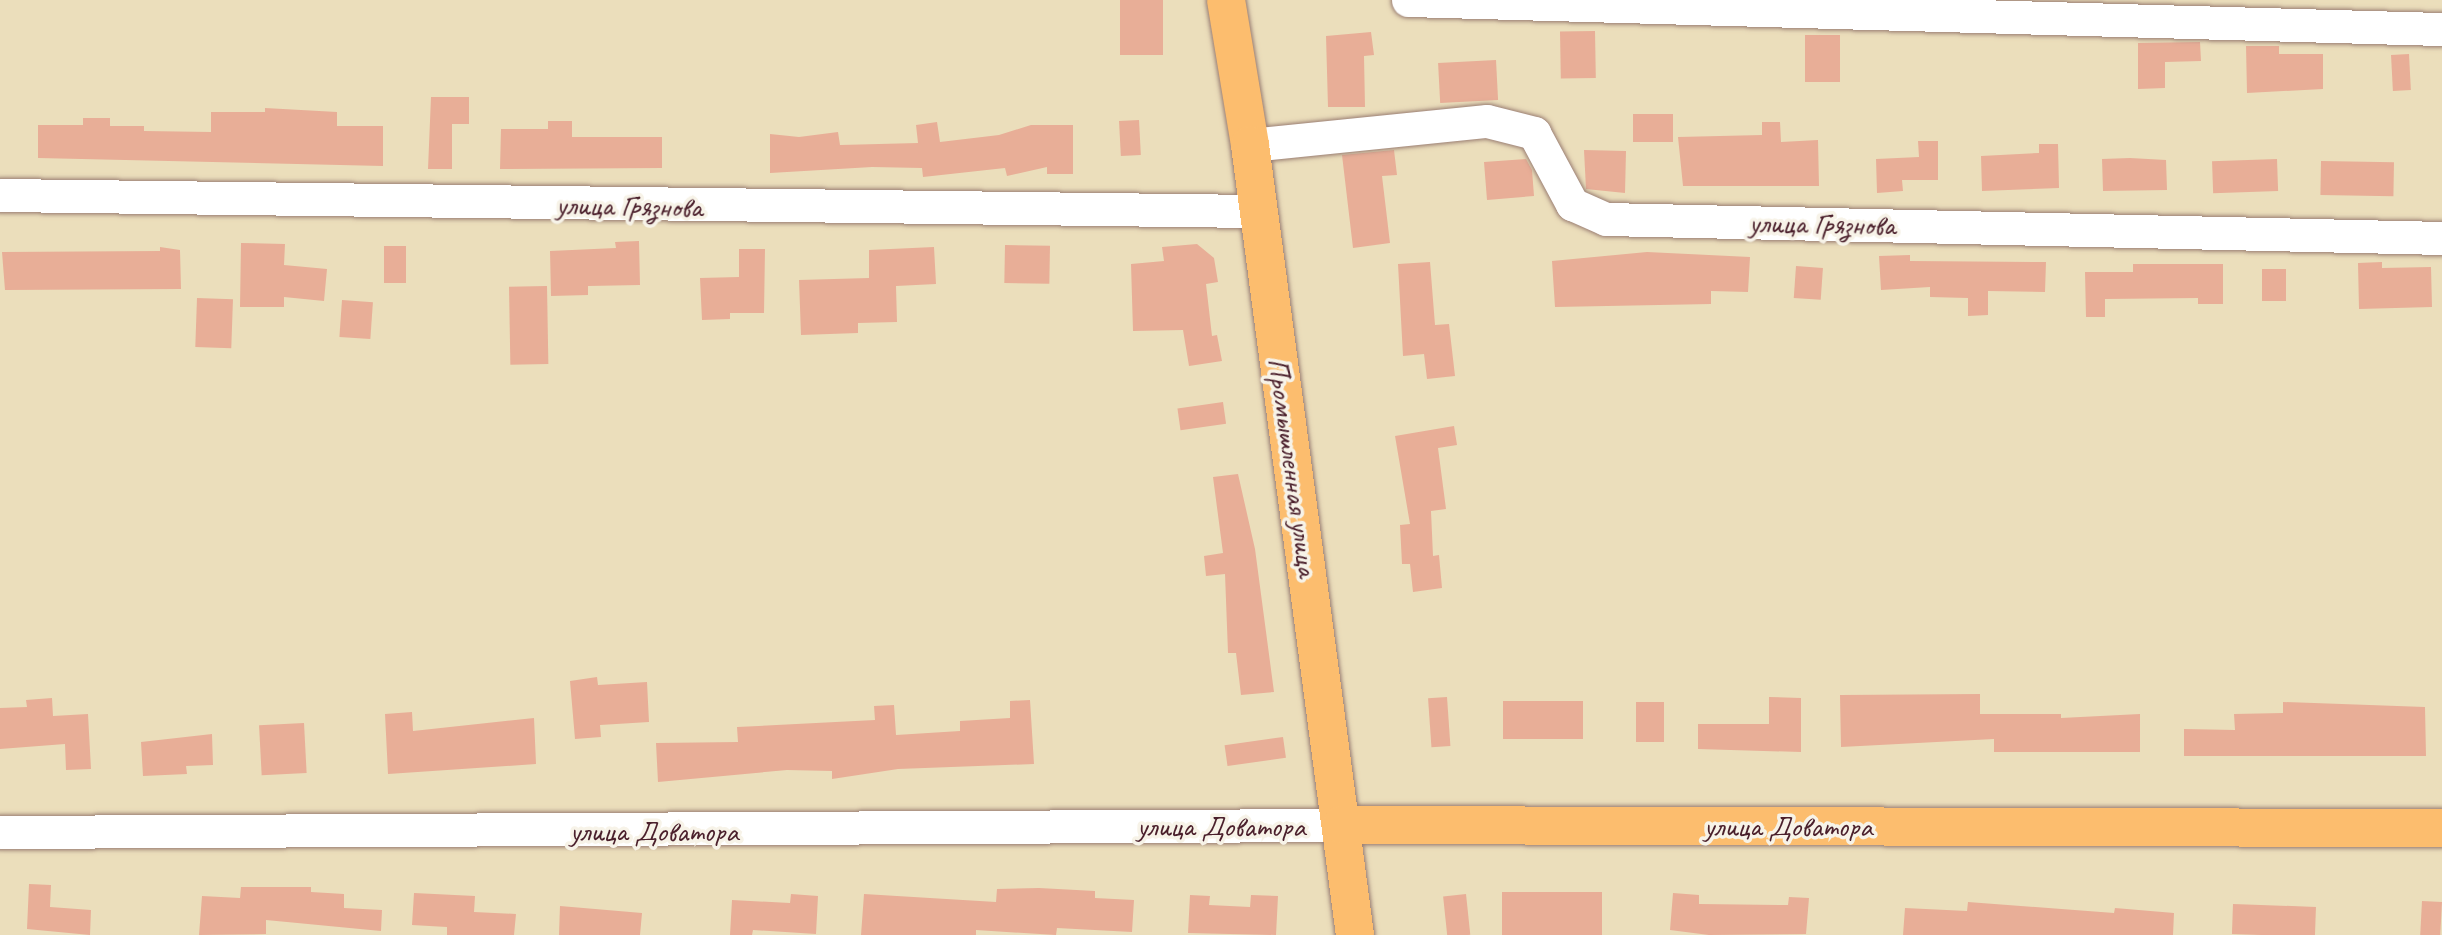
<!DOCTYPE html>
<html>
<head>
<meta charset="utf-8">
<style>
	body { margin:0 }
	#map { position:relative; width:2442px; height:935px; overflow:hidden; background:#ebdebb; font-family:Caveat,sans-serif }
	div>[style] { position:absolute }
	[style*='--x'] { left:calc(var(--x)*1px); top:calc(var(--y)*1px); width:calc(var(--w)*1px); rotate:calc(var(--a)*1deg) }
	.building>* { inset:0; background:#e8ae97; transform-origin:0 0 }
	.roads { filter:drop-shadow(0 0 2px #9a7e73) drop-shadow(0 0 2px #9a7e73) }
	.minor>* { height:33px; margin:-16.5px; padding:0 16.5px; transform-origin:16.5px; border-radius:16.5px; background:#fff }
	.major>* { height:38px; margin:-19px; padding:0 19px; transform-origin:19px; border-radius:19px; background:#fcbd6e }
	span { translate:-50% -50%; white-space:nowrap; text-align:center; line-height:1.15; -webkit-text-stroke:7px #f7f3e8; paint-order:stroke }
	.street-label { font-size:30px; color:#4a1f2b }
</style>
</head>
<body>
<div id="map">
	<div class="building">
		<div style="left:1120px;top:0;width:43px;height:55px"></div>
		<div style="left:1595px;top:31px;width:47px;height:35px;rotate:89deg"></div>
		<div style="clip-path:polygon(1371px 32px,1374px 55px,1364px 56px,1365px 107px,1328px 107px,1326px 36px)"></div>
		<div style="left:1805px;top:35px;width:35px;height:47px"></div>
		<div style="clip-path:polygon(2200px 42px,2201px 61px,2165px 62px,2165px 88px,2138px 89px,2138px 43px)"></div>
		<div style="clip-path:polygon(2246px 46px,2279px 46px,2279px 54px,2323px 54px,2323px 89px,2247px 93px)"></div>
		<div style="left:2409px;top:54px;width:36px;height:18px;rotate:87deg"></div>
		<div style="left:1496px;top:60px;width:40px;height:58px;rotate:87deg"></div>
		<div style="clip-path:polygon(431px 97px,469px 97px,469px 124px,452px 124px,452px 169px,428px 169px)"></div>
		<div style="clip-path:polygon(265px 108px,337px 112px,337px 126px,383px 126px,383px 166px,38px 158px,38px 125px,83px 125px,83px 118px,110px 118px,110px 126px,144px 126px,144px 131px,211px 132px,211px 112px,265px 112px)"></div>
		<div style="left:1673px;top:114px;width:28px;height:40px;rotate:90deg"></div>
		<div style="left:1139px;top:120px;width:35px;height:20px;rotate:87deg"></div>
		<div style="clip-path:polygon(548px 121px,572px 121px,572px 137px,662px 137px,662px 168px,500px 169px,501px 129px,548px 129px)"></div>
		<div style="clip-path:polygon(937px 122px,940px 142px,999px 135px,1031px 125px,1073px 125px,1073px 174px,1047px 174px,1047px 167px,1007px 176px,1005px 168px,923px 177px,922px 168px,872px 167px,770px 173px,770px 134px,799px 137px,838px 132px,840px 145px,918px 143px,916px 125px)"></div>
		<div style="clip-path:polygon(1762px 122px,1780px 122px,1781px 142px,1818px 140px,1819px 186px,1683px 186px,1678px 137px,1762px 135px)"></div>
		<div style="clip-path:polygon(1918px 141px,1938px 141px,1938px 180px,1902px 180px,1903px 191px,1877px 193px,1876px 159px,1919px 157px)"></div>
		<div style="clip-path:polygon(2039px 144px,2058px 144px,2059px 188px,1982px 191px,1981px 156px,2039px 153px)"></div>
		<div style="clip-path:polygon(1394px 150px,1397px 175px,1382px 176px,1390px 243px,1353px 248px,1342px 155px)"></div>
		<div style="clip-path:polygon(1584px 150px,1626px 151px,1625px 193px,1586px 189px)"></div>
		<div style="clip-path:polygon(2130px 158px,2166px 160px,2167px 190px,2103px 191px,2102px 159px)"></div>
		<div style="clip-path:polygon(1526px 159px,1532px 170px,1534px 196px,1487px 200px,1484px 162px)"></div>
		<div style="left:2277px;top:159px;width:32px;height:65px;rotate:88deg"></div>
		<div style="left:2321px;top:161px;width:73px;height:34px;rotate:1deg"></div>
		<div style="clip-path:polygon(639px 241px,640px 285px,588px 286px,588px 295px,551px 296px,550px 251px,616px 248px,615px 242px)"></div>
		<div style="clip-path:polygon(241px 243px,285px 244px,284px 265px,327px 269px,324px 301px,284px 297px,284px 307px,240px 307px)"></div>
		<div style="clip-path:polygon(1197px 244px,1214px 258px,1218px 282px,1206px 284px,1212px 336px,1217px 335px,1222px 361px,1189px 366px,1183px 330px,1133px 331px,1131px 264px,1164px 261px,1162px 247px)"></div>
		<div style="left:1005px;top:245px;width:45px;height:38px;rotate:1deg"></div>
		<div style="left:384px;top:246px;width:22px;height:37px"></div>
		<div style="clip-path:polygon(160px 247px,180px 250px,181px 289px,5px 290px,2px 252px,160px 251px)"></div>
		<div style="clip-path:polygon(934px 247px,936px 284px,896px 286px,897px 322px,858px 323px,858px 333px,801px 335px,799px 280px,869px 278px,869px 250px)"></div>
		<div style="clip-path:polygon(739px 249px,765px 249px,764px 313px,730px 313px,730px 319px,702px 320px,700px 278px,739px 277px)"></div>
		<div style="clip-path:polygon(1647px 252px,1750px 257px,1748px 292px,1711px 291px,1711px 304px,1555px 307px,1552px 261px)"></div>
		<div style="clip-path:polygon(1910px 255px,1910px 261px,2046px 262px,2045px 292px,1988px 291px,1988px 315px,1968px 316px,1968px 298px,1930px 297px,1930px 287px,1881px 290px,1879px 256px)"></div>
		<div style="clip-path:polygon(1430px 262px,1435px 325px,1449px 324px,1455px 376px,1427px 379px,1424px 354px,1403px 356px,1398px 264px)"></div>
		<div style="clip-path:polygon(2382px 262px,2382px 268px,2431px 267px,2432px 307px,2359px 309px,2358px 263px)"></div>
		<div style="clip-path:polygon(2133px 264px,2223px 264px,2223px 304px,2198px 304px,2198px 298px,2105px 299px,2105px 317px,2086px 317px,2085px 272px,2133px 272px)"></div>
		<div style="left:1796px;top:266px;width:27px;height:32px;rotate:4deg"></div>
		<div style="left:2262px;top:269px;width:24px;height:32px"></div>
		<div style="left:547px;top:286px;width:78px;height:38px;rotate:89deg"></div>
		<div style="left:197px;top:298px;width:36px;height:49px;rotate:2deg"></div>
		<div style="left:342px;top:300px;width:31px;height:37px;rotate:4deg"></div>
		<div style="left:1223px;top:402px;width:22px;height:46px;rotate:82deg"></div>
		<div style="clip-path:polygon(1454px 426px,1457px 445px,1438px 448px,1446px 509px,1431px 511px,1433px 556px,1439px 555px,1442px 588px,1413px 592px,1410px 564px,1402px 564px,1400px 525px,1410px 524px,1395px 436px)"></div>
		<div style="clip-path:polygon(1238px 474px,1255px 549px,1274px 692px,1241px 695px,1236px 653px,1228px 653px,1225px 574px,1206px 576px,1204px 556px,1223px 553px,1213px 477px)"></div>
		<div style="clip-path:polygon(597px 677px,598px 685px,647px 682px,649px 722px,600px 725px,601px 737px,575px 739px,570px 681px)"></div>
		<div style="clip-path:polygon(1980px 694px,1980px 714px,2061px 714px,2061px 718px,2140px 714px,2140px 752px,1994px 752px,1994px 739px,1841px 747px,1840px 695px)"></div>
		<div style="left:1447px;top:697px;width:49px;height:19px;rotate:86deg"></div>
		<div style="clip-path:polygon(1769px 697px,1801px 698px,1801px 752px,1698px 749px,1698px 724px,1769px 724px)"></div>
		<div style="clip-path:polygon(52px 698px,53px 716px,88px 714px,91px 769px,66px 770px,65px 744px,0 749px,0 708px,27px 707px,26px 700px)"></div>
		<div style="clip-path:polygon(1030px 700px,1034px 764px,898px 769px,832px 779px,832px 771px,787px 770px,658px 782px,656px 743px,738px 742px,737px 727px,875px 720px,874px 706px,894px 705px,896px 735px,960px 731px,960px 721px,1010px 718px,1010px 701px)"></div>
		<div style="left:1503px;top:701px;width:80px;height:38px"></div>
		<div style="left:1636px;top:702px;width:28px;height:40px"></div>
		<div style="clip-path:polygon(2283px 702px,2425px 707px,2426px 756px,2184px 756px,2184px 729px,2235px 730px,2234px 714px,2283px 713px)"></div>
		<div style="clip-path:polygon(412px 712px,413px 731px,534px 718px,536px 764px,388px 774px,385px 714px)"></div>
		<div style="left:304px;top:723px;width:50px;height:45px;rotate:87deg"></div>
		<div style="clip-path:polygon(212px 734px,213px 765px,186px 766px,187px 774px,143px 776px,141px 742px)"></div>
		<div style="left:1283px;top:737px;width:21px;height:59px;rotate:82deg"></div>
		<div style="clip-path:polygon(29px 884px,51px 885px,50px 907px,91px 910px,90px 935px,27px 929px)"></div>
		<div style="clip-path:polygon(241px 887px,311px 887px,311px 892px,344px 894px,344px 908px,382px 910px,381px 931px,266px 920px,266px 934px,199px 935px,202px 896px,240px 898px)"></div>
		<div style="clip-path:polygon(1039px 888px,1095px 891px,1095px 898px,1134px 900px,1132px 932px,1057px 928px,1056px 935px,976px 930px,976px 935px,861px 935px,864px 894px,996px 902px,997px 889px)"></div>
		<div style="left:1502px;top:892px;width:100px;height:43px"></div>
		<div style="clip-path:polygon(414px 893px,475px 896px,474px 912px,516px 914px,514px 935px,447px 935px,447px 927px,412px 925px)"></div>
		<div style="clip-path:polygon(1673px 893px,1699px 895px,1699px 904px,1788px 905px,1789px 897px,1809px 898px,1806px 934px,1709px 935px,1670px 930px)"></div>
		<div style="clip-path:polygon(791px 894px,818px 896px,816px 934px,753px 930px,752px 935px,730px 935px,732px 900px,790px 903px)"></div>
		<div style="left:1466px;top:894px;width:41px;height:23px;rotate:84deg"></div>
		<div style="clip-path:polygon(1190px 895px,1210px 896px,1209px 905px,1250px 907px,1251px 895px,1278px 896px,1276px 935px,1188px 933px)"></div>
		<div style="left:2422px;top:901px;width:20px;height:34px;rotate:3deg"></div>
		<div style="clip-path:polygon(1968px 902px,2114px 913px,2115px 908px,2174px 913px,2173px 935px,1903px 935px,1905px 908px,1967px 911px)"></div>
		<div style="left:2233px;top:904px;width:83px;height:30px;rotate:2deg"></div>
		<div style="clip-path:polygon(560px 906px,642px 913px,640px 935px,559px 935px)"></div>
	</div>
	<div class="roads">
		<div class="minor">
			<div style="--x:1408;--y:0;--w:1034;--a:1.61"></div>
			<div style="--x:1250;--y:145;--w:238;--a:-5.8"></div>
			<div style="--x:1487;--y:121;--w:49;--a:14.3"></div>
			<div style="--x:1534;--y:133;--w:81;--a:61.8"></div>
			<div style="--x:1572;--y:204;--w:37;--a:24"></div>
			<div style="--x:1606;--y:219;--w:836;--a:1.3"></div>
			<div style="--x:0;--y:195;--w:1257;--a:0.73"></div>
			<div style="--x:0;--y:832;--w:1342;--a:-0.3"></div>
		</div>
		<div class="major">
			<div style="--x:1226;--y:0;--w:147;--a:80.6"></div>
			<div style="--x:1250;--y:145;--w:797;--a:82.43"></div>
			<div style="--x:1342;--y:825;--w:1100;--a:0.16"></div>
		</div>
	</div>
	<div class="street-label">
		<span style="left:629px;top:206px;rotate:1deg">улица Грязнова</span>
		<span style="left:1822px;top:224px;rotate:1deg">улица Грязнова</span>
		<span style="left:1293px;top:467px;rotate:82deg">Промышленная улица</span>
		<span style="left:1221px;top:826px">улица Доватора</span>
		<span style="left:1788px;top:826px">улица Доватора</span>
		<span style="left:654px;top:831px">улица Доватора</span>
	</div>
</div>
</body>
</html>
